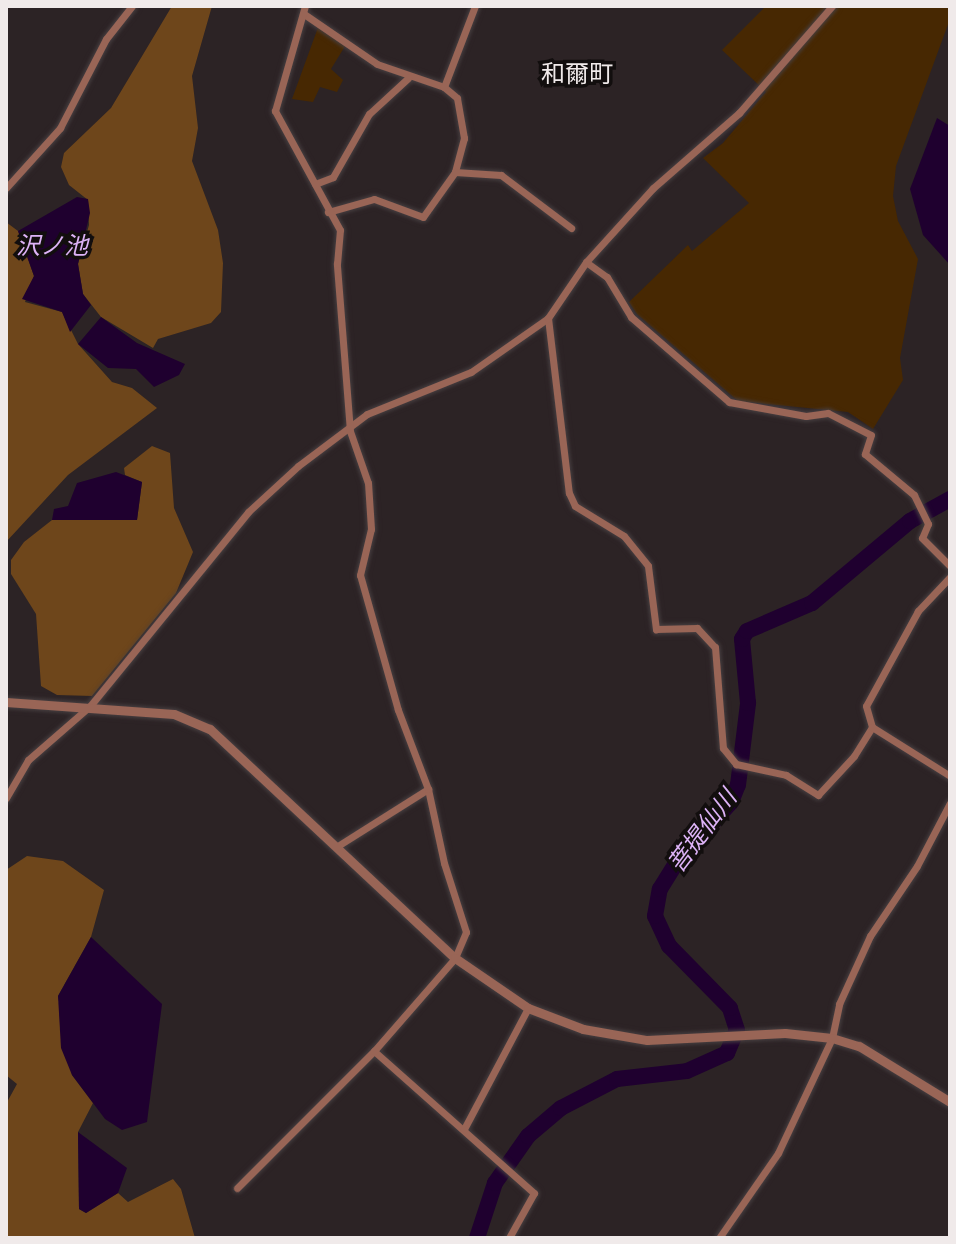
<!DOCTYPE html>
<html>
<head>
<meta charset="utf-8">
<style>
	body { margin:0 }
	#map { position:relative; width:956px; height:1244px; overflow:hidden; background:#2c2325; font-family:"IBM Plex Serif","Noto Sans JP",serif }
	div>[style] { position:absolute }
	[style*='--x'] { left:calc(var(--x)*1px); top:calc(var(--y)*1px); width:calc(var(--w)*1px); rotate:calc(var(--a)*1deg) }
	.green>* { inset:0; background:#472802 }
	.forest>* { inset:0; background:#6e461b }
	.water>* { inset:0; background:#1f002f }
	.river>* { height:16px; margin:-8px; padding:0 8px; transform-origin:8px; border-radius:8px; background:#1f002f }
	.roads { filter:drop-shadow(0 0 2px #473f41) drop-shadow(0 0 2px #473f41) }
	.minor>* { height:7px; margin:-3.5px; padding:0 3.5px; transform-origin:3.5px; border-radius:3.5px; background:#996556 }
	.tertiary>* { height:9px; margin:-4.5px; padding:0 4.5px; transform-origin:4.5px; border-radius:4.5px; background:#996556 }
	span { translate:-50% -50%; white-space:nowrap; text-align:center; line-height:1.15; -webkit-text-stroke:7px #120e0e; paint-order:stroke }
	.neighbourhood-label { font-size:24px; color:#f0eaea }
	.water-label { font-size:24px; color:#ddb3f7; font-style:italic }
	.frame { position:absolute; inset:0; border:8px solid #f0eaea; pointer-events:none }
</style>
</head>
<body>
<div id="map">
	<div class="green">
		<div style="clip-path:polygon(766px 6px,950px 6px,950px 19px,896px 166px,893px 196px,898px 221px,918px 259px,900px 358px,903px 380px,873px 429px,848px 412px,738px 401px,637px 314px,629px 302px,688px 245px,692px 251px,749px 203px,703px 158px,723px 143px,766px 92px,722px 50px)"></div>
		<div style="clip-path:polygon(320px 22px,347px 43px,331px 69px,343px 80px,337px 92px,320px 87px,313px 102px,292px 99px)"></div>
	</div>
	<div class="forest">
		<div style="clip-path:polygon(172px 6px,212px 6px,192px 76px,198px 128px,192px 161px,218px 230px,223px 263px,221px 312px,211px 323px,158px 339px,153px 348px,101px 317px,83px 294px,78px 264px,89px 225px,88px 200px,69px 185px,61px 167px,64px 153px,111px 108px)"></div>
		<div style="clip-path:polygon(6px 222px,18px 231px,34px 276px,25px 302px,62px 312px,78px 344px,112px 382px,132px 388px,157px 408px,68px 475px,6px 542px)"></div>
		<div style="clip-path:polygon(152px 446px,170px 453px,174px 508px,193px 552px,176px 593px,92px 696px,57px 695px,41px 686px,36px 614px,11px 574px,11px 560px,24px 542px,52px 520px,137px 520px,142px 482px,125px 475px,124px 468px)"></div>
		<div style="clip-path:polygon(27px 856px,63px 861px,104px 890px,91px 937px,58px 996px,72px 1075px,93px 1103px,78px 1132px,79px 1209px,86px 1213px,118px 1193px,128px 1202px,173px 1179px,181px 1189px,195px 1238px,6px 1238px,6px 1104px,17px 1084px,6px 1075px,6px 870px)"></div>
	</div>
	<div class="water">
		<div style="clip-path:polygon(937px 118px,950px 126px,950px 265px,923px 235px,910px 189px)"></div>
		<div style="clip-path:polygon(77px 197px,88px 199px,90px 213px,78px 264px,83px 294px,91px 305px,70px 332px,62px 312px,22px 299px,34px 276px,18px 231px)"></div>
		<div style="clip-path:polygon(101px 317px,137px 343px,185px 364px,179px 375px,154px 387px,136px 369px,108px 368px,78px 344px)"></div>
		<div style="clip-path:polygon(116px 472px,142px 482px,137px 520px,52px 520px,54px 509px,68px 506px,77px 483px)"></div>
		<div style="clip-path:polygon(91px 937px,162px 1004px,147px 1122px,122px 1130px,105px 1119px,72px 1075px,61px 1048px,58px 996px)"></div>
		<div style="clip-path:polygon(78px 1132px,127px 1168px,118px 1193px,86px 1213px,79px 1209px)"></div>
	</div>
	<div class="river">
		<div style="--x:477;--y:1238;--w:58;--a:-71.9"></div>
		<div style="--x:495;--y:1183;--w:57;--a:-54.9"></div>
		<div style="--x:528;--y:1136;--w:43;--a:-40.3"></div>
		<div style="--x:561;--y:1108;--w:63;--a:-27.4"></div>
		<div style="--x:617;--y:1079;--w:70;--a:-6.5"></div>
		<div style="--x:687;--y:1071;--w:44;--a:-24.2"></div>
		<div style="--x:727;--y:1053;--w:25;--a:-67"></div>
		<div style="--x:737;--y:1030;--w:23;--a:-108"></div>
		<div style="--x:730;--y:1008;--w:87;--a:-134.5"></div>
		<div style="--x:669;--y:946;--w:33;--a:-115"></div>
		<div style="--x:655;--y:916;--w:27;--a:-80"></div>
		<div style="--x:660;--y:889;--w:32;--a:-58"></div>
		<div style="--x:677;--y:862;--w:81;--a:-48"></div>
		<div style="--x:731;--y:802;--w:18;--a:-68"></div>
		<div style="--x:738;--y:785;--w:83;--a:-83"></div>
		<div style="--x:748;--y:703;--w:64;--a:-95.4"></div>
		<div style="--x:742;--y:639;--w:9;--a:-58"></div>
		<div style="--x:747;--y:631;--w:71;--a:-23.3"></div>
		<div style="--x:812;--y:603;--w:128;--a:-39.9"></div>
		<div style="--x:910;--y:521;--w:46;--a:-28.8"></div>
	</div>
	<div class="roads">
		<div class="minor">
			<div style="--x:304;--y:14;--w:88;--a:34.4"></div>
			<div style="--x:377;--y:64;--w:71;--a:18.9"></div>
			<div style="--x:444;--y:87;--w:17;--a:40"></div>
			<div style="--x:457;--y:98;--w:41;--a:80.1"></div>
			<div style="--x:464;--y:138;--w:35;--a:105"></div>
			<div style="--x:455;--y:172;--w:55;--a:125.4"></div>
			<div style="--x:423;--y:217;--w:52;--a:-159.8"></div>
			<div style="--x:374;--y:199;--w:48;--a:164.2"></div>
			<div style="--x:444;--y:87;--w:87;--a:-69.1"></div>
			<div style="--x:455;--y:172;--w:46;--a:3.7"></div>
			<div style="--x:501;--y:175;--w:88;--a:37.1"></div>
			<div style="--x:315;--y:184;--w:19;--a:-21"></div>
			<div style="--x:333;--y:177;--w:73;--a:-60.3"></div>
			<div style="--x:369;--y:114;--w:53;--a:-42.7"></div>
			<div style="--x:6;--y:188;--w:81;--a:-48"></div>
			<div style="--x:60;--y:128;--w:100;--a:-62.7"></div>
			<div style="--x:106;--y:39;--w:42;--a:-51.8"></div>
			<div style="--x:586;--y:262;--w:26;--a:36"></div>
			<div style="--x:607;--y:277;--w:47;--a:59"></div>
			<div style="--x:631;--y:317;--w:130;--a:40.9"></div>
			<div style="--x:729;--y:402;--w:78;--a:10.3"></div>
			<div style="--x:806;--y:416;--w:22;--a:-8"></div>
			<div style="--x:828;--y:413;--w:48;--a:27.1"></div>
			<div style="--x:871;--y:435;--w:20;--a:108"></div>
			<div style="--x:865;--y:454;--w:64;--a:39.9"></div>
			<div style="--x:914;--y:495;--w:32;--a:64"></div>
			<div style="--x:928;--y:524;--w:15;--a:113"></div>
			<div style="--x:922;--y:538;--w:40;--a:45"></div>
			<div style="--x:548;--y:318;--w:176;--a:83.2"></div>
			<div style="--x:569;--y:493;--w:14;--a:65"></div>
			<div style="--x:575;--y:506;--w:57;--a:31.5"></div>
			<div style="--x:624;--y:536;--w:38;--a:51"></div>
			<div style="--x:648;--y:566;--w:64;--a:82.8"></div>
			<div style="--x:656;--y:629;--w:41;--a:-1.4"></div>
			<div style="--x:697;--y:628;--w:26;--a:47"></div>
			<div style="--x:715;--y:647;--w:101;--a:85.5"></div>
			<div style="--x:723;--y:748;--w:21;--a:51"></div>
			<div style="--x:736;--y:764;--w:51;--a:12.4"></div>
			<div style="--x:786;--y:775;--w:38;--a:32"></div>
			<div style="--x:818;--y:795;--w:53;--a:-47.3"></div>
			<div style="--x:854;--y:756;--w:34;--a:-58"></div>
			<div style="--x:950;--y:577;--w:47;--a:133.3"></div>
			<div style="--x:918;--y:611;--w:108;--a:118.7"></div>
			<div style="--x:866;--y:706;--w:22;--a:74"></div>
			<div style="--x:872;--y:727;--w:92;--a:32.1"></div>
			<div style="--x:6;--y:798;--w:44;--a:-59.9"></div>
			<div style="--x:28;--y:760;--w:82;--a:-41.1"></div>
			<div style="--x:90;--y:706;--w:250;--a:-50.8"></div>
			<div style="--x:248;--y:512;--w:68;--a:-42.6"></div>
			<div style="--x:298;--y:466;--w:86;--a:-37"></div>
			<div style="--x:367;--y:414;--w:112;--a:-22"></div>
			<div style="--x:471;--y:372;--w:94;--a:-35"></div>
			<div style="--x:548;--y:318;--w:68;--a:-55.8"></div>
			<div style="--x:586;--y:262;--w:100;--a:-47.8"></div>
			<div style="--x:653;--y:188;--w:114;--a:-41.1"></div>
			<div style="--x:739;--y:113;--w:142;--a:-49"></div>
			<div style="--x:336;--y:847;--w:109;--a:-32.2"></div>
			<div style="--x:374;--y:1051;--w:214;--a:41.6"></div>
			<div style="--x:534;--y:1193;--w:51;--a:119.1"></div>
			<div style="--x:464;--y:1129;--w:137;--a:-62.1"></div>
			<div style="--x:237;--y:1188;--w:194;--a:-45"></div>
			<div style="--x:374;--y:1051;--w:123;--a:-48.9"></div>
			<div style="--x:455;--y:958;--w:28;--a:-67"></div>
			<div style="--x:466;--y:932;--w:72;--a:-107.7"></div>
			<div style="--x:444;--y:863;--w:76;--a:-102.2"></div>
			<div style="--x:428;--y:789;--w:85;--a:-110.8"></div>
			<div style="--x:398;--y:710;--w:140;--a:-105.7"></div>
			<div style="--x:360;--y:575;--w:47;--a:-76.6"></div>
			<div style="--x:371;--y:529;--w:46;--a:-93.7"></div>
			<div style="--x:368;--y:483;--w:55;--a:-109.1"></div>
			<div style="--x:350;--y:431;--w:168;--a:-94.5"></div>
			<div style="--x:337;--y:264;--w:34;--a:-85"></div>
			<div style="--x:340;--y:230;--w:136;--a:-118.6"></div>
			<div style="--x:275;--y:111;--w:109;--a:-74.1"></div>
			<div style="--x:719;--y:1238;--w:103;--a:-55.2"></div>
			<div style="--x:778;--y:1153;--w:127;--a:-64.8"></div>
			<div style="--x:832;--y:1038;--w:35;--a:-78"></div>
			<div style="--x:839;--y:1004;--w:75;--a:-65.5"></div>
			<div style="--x:870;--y:936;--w:84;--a:-56.1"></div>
			<div style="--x:917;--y:866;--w:71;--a:-62.4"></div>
		</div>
		<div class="tertiary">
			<div style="--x:6;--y:702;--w:168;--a:4.1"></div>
			<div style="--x:174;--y:714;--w:39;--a:23"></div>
			<div style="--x:210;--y:729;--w:335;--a:43.1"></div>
			<div style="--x:455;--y:958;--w:88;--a:34.4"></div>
			<div style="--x:528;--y:1008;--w:59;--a:20.9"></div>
			<div style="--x:583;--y:1029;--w:65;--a:9.8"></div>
			<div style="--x:647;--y:1040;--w:138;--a:-2.9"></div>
			<div style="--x:785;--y:1033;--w:47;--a:6.1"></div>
			<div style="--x:832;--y:1038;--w:28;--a:17"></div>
			<div style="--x:859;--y:1046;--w:107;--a:31.6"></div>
		</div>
	</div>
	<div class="neighbourhood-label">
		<span style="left:577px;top:74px">和爾町</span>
	</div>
	<div class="water-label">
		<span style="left:52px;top:246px">沢ノ池</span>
		<span style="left:702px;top:831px;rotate:-53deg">菩提仙川</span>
	</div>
	<div class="frame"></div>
</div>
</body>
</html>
